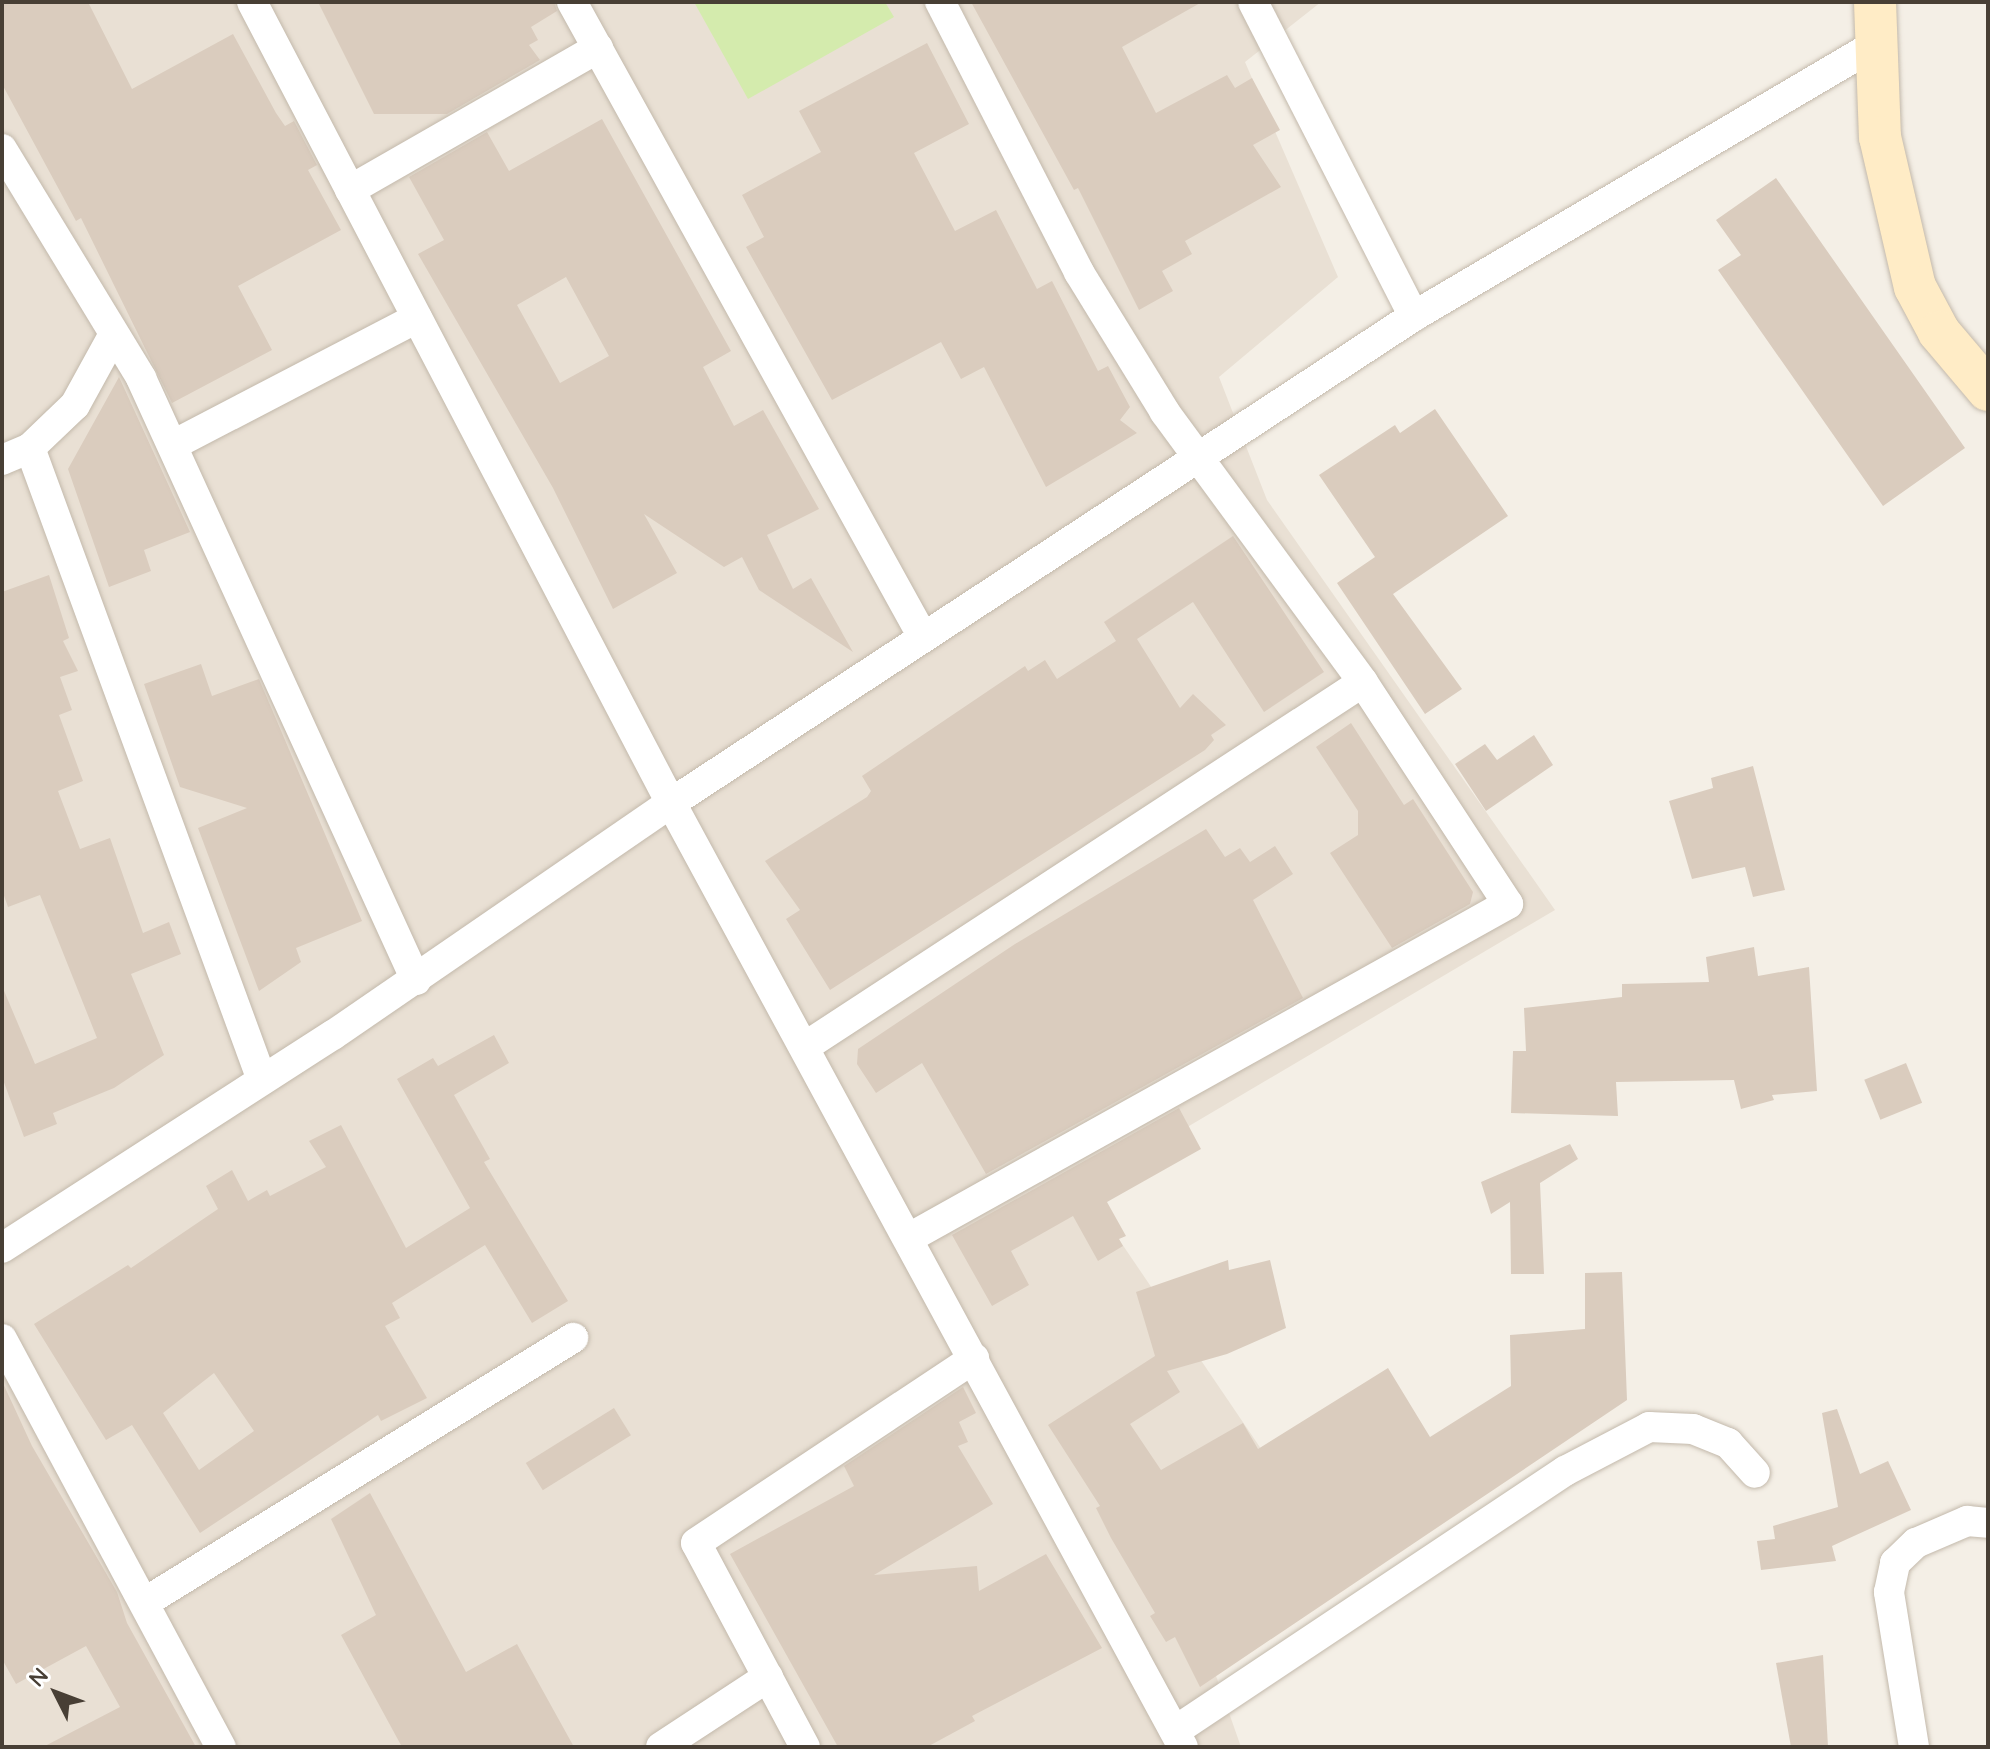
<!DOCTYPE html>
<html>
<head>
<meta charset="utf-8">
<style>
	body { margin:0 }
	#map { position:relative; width:1990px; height:1749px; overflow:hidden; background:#f4efe6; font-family:Quicksand,sans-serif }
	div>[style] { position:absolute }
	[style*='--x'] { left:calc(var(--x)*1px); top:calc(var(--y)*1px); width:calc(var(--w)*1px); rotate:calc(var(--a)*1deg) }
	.residential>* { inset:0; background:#e9e0d4 }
	.green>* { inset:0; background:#d4ebad }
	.building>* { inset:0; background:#daccbe; transform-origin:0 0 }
	.roads { filter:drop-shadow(0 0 2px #c3b9ab) drop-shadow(0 0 2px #c3b9ab) }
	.minor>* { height:30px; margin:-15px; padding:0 15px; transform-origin:15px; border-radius:15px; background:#fff }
	.secondary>* { height:42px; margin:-21px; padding:0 21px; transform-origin:21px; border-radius:21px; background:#ffecc6 }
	span { translate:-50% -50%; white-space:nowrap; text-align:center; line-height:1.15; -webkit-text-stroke:6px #fff; paint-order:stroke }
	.frame { position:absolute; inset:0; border:4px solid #483f35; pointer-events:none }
	.north { position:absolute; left:16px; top:1653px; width:80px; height:80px; -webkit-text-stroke:6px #fff; paint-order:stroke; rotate:312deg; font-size:22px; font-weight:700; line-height:32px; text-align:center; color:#483f35 }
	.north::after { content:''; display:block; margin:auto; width:28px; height:36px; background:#483f35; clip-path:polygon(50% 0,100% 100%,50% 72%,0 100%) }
</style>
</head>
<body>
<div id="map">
	<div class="residential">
		<div style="clip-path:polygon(2px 2px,1321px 2px,1245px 62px,1338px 277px,1219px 377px,1267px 500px,1555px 910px,1084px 1188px,1306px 1515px,1195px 1616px,1241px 1747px,2px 1747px)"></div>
	</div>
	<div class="green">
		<div style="clip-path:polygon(694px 2px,885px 2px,894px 17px,748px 99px)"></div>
	</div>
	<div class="building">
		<div style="clip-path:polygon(2px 2px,88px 2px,132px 89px,233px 34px,276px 113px,285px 126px,294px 121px,317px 165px,308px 170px,341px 230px,238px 286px,272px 350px,172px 403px,81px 218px,76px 221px,2px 84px)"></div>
		<div style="clip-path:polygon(318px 2px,554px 2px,557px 11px,531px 27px,538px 40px,529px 45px,540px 60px,447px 114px,374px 114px)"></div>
		<div style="clip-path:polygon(971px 2px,1202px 2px,1122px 47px,1156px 113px,1227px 75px,1235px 88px,1252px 78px,1280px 130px,1253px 145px,1281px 187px,1185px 241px,1192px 254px,1162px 271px,1173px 291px,1139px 310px,1078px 188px,1074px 190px)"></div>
		<div style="clip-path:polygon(927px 43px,969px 124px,914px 153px,955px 231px,996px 210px,1037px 289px,1052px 281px,1098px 371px,1108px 366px,1130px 407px,1120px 420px,1137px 433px,1046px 487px,984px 367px,961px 379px,941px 342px,832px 400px,746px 247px,764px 237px,742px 195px,821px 152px,799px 111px)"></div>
		<div style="clip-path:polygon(evenodd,602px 119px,731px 351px,703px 367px,734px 426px,763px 410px,819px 509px,767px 535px,793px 589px,811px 578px,853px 652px,759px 590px,742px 557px,724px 567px,644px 514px,677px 573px,613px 609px,553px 488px,418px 254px,444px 240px,409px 177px,487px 132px,509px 171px,602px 119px,566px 277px,609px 356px,560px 383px,517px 305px,566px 277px)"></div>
		<div style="clip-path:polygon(1776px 178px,1965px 448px,1883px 506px,1718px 270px,1741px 255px,1716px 220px)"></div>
		<div style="clip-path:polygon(119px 377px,190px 532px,144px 550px,151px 571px,109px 587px,68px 469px)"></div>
		<div style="clip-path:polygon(1435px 409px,1508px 516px,1393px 594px,1462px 689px,1425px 714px,1337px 583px,1375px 557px,1319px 475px,1395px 425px,1400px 433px)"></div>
		<div style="clip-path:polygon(1233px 536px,1324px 672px,1264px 712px,1193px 602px,1137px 639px,1180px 708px,1193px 694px,1226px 725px,1211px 735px,1214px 740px,1205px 750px,830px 990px,786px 919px,800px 910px,765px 861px,867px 797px,871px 791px,862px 776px,1025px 666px,1028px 671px,1045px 660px,1057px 679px,1116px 641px,1104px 622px)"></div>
		<div style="clip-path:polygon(49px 575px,69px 638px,63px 641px,78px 671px,60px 677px,72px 710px,59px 715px,83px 781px,58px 791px,80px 849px,110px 838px,143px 933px,169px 922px,181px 954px,131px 974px,164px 1055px,114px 1088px,53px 1113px,57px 1124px,24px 1137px,2px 1077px,2px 986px,35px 1064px,97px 1038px,40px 895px,8px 907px,2px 890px,2px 592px)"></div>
		<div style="clip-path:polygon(201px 664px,212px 696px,259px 679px,362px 921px,296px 948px,301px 962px,259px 991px,198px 828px,247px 808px,180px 787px,144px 684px)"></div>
		<div style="clip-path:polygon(1351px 723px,1404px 805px,1413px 799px,1473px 892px,1470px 904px,1392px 948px,1330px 853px,1358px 835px,1358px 811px,1316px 747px)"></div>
		<div style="clip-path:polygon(1534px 735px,1553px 765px,1486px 811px,1455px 764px,1485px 744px,1497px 760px)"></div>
		<div style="clip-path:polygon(1753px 766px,1785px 890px,1753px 897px,1745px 867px,1692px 879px,1669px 801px,1713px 788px,1711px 778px)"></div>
		<div style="clip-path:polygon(1206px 829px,1225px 857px,1240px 848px,1250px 862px,1275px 846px,1293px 874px,1253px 900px,1303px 998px,986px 1174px,922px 1063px,876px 1093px,857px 1064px,858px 1049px,1015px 944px)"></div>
		<div style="clip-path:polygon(1754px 947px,1758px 976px,1809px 967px,1817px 1091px,1772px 1095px,1774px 1100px,1741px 1109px,1734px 1080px,1616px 1082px,1618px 1116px,1511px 1113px,1513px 1051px,1526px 1051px,1524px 1008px,1622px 997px,1622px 984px,1709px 982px,1706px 957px)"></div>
		<div style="clip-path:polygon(evenodd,494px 1035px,509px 1063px,454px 1095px,490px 1159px,484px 1162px,568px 1301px,532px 1323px,485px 1245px,392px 1303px,400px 1318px,385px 1326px,427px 1398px,381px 1421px,378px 1415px,200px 1533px,132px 1425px,106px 1440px,34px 1324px,128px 1265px,131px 1268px,218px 1209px,206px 1186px,232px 1170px,248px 1201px,267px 1190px,270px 1196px,326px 1167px,309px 1141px,341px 1125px,406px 1248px,470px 1208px,397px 1079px,433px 1058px,438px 1066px,494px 1035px,214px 1373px,254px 1431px,199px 1470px,163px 1413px,214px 1373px)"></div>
		<div style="left:1906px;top:1063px;width:43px;height:45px;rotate:68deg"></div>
		<div style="clip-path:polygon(1179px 1108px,1201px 1149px,1107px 1202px,1126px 1236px,1119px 1239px,1123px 1246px,1098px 1261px,1073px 1216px,1011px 1251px,1029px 1285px,992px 1306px,952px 1235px)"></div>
		<div style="clip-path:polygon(1570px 1144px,1578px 1159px,1540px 1183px,1544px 1274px,1511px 1274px,1510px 1202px,1491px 1214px,1481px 1182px)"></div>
		<div style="clip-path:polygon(1228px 1260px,1229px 1270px,1270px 1260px,1286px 1328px,1227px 1354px,1167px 1371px,1180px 1392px,1130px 1424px,1161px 1470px,1243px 1423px,1258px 1449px,1388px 1368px,1430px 1437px,1511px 1386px,1510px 1335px,1585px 1329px,1585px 1273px,1622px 1272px,1627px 1400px,1200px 1687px,1175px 1637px,1166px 1642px,1150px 1616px,1155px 1613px,1111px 1538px,1096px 1508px,1100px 1506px,1048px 1425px,1155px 1356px,1136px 1292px)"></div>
		<div style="clip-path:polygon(2px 1381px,32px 1446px,117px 1592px,127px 1623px,196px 1747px,43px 1747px,120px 1707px,86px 1646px,16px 1684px,2px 1659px)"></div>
		<div style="clip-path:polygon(963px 1387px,976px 1413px,959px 1422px,968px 1442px,958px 1446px,993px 1504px,874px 1575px,977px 1566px,979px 1591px,1046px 1554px,1102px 1648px,972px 1716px,975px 1721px,927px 1747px,838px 1747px,730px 1554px,854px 1486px,844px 1466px)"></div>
		<div style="left:614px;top:1408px;width:32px;height:104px;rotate:58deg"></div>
		<div style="clip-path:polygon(1837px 1409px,1860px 1474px,1888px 1461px,1911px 1510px,1832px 1546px,1836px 1561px,1761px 1570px,1757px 1541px,1775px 1539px,1773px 1526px,1838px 1507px,1822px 1413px)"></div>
		<div style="clip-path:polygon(370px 1493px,466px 1672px,517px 1644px,574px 1747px,402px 1747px,341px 1635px,376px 1615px,331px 1519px)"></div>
		<div style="clip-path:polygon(1823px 1655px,1828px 1747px,1791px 1747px,1776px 1663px)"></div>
	</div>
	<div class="roads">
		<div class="minor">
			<div style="--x:252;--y:2;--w:904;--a:62.39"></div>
			<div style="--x:671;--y:803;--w:1074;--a:61.53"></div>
			<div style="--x:572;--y:2;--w:726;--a:61.07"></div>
			<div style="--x:1253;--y:2;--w:353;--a:62.9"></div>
			<div style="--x:2;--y:149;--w:268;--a:58.7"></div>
			<div style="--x:141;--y:378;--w:662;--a:65.45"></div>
			<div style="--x:350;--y:190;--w:286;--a:-29.8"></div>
			<div style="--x:173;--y:445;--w:275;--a:-27.5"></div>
			<div style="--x:30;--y:448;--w:673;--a:69.84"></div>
			<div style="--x:2;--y:460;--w:30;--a:-23"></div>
			<div style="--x:30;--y:448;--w:62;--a:-43.7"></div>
			<div style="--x:75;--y:405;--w:79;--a:-61.2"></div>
			<div style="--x:806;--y:1046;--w:665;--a:-33.16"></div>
			<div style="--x:909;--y:1238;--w:686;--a:-29.14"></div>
			<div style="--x:1508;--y:904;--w:265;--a:-123.2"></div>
			<div style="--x:1363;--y:682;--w:335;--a:-126.3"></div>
			<div style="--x:1165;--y:412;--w:164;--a:-121.6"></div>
			<div style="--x:1079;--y:272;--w:304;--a:-117.2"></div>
			<div style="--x:2;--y:1248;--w:394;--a:-32.8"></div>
			<div style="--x:333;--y:1035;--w:410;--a:-34.5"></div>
			<div style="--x:671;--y:803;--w:888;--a:-33.24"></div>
			<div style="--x:1414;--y:316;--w:533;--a:-30.47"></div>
			<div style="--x:2;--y:1339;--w:463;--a:61.8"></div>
			<div style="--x:147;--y:1601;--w:501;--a:-31.69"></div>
			<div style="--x:1175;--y:1731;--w:469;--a:-33.7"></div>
			<div style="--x:1565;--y:1471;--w:95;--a:-27.6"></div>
			<div style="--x:1649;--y:1427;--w:44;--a:2.6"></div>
			<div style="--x:1693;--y:1429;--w:38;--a:22"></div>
			<div style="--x:1728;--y:1443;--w:40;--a:48"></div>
			<div style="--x:661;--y:1747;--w:128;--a:-33.2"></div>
			<div style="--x:805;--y:1747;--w:231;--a:-118.1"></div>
			<div style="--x:696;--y:1543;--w:334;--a:-33.6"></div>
			<div style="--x:1914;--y:1747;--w:157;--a:-99.2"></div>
			<div style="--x:1889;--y:1592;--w:30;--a:-78"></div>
			<div style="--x:1895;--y:1563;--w:29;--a:-44"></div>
			<div style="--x:1916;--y:1543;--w:56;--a:-23.3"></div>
			<div style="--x:1967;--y:1521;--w:21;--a:5"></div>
		</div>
		<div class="secondary">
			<div style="--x:1875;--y:2;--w:135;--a:87.9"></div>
			<div style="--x:1880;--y:137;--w:154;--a:76.9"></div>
			<div style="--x:1915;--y:287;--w:51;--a:61.9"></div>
			<div style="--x:1939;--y:332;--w:76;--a:49.8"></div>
		</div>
	</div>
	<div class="frame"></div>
	<div class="north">N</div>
</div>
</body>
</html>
